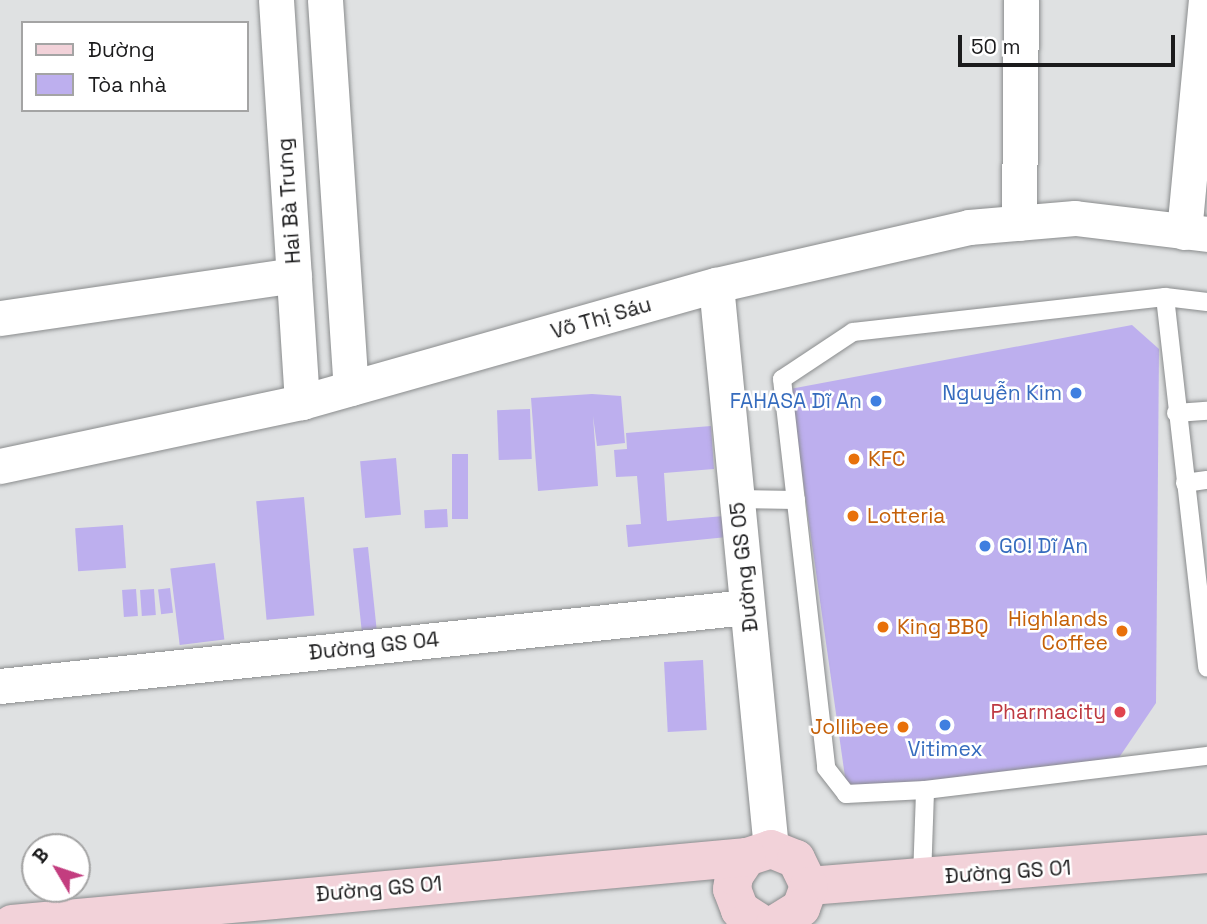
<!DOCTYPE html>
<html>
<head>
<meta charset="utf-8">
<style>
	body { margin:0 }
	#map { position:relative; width:1207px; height:924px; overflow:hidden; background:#dfe1e2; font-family:"Space Grotesk",sans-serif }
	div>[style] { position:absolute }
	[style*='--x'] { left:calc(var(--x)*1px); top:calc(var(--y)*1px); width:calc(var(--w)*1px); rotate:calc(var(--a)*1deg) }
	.building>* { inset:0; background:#bdafee; transform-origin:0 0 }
	.roads { filter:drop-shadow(0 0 2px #8a8c8d) drop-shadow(0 0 2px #8a8c8d) }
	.lane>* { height:18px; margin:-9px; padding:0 9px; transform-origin:9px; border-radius:9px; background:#fff }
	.street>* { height:35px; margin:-17.5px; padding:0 17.5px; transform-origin:17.5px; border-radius:17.5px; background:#fff }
	.secondary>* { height:38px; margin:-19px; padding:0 19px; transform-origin:19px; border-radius:19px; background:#f2d2d9 }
	.dots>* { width:19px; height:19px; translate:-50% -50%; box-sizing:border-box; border:4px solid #fff; border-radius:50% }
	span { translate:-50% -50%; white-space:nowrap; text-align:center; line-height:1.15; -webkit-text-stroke:5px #fff; paint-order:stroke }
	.street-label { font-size:21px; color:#1b1b1c }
	.shop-label { font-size:21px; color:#366cbe }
	.right { translate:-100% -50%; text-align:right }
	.left { translate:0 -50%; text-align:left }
	.food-label { font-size:21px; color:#c56008 }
	.health-label { font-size:21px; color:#be3a42 }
	.legend { position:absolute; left:21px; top:21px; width:228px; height:91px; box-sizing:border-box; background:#fff; border:2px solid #a4a4a4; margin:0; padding:9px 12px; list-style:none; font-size:21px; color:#1b1b1c }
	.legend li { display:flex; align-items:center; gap:14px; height:35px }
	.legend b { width:35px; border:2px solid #a4a4a4 }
	.north { position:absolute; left:21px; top:833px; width:70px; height:70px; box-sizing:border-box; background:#fff; border:2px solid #a4a4a4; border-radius:50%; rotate:309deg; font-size:19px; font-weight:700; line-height:28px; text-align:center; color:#1b1b1c }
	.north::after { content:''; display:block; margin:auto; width:24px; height:32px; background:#c33d7f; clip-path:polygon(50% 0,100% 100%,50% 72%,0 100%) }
	.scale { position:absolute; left:958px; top:35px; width:217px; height:32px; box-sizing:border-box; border:4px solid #1b1b1c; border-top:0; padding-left:9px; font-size:21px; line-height:24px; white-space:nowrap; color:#1b1b1c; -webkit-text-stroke:5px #fff; paint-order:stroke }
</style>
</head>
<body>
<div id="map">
	<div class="building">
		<div style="clip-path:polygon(1132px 325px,1159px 349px,1156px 703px,1114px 765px,847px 791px,790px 389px)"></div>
		<div style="clip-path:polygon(592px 394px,621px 396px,625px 443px,597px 446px,593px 416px,598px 486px,538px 491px,531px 398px)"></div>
		<div style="left:530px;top:409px;width:50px;height:33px;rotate:88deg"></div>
		<div style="clip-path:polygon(711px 426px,714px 469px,664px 473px,667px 521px,724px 516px,727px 537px,628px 547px,626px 525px,641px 524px,637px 476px,616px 477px,614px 450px,627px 449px,626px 433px)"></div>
		<div style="left:452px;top:454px;width:16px;height:65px"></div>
		<div style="left:396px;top:458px;width:57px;height:36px;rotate:85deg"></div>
		<div style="left:304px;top:497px;width:119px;height:48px;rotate:85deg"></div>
		<div style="left:447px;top:509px;width:18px;height:23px;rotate:87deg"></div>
		<div style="left:123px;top:525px;width:43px;height:48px;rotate:86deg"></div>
		<div style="left:368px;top:547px;width:83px;height:15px;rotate:84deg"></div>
		<div style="left:215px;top:563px;width:77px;height:45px;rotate:83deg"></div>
		<div style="left:170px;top:588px;width:25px;height:12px;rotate:83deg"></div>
		<div style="left:136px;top:589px;width:27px;height:14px;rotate:86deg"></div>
		<div style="left:154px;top:589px;width:26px;height:14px;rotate:86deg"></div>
		<div style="left:703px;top:660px;width:70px;height:39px;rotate:87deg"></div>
	</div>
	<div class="roads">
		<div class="lane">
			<div style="--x:1165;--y:297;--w:373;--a:83.5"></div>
			<div style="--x:1207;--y:302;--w:42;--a:-173.2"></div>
			<div style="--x:1165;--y:297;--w:314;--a:173.6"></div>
			<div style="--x:853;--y:332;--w:85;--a:146.5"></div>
			<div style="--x:782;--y:379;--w:391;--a:83.5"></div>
			<div style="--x:826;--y:768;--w:33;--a:52"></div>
			<div style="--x:846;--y:794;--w:79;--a:-2.9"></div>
			<div style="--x:925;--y:790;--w:284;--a:-6.9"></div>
			<div style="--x:1176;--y:413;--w:31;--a:-4"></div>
			<div style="--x:1185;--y:483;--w:22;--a:-8"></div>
			<div style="--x:737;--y:499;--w:59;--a:1"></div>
			<div style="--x:922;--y:878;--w:88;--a:-88"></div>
		</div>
		<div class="street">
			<div style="--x:276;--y:0;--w:403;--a:86.3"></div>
			<div style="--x:325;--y:0;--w:389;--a:86.2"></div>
			<div style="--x:1019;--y:223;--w:223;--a:-89.5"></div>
			<div style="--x:1184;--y:232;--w:233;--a:-84.6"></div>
			<div style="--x:716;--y:285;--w:567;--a:84.43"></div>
			<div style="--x:0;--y:318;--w:297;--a:-8.3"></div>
			<div style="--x:0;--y:466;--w:309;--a:-12"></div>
			<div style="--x:302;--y:402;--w:430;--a:-15.8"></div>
			<div style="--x:716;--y:285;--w:260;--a:-12.9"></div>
			<div style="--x:969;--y:227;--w:106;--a:-4.9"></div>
			<div style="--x:1075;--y:218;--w:133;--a:6.9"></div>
			<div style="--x:0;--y:686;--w:751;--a:-6.04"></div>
		</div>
		<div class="secondary">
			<div style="--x:809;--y:886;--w:399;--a:-4.6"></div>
			<div style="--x:760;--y:923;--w:24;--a:-147"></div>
			<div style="--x:740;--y:910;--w:22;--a:-111"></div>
			<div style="--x:732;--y:889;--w:13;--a:-81"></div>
			<div style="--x:734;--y:876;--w:23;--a:-56"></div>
			<div style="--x:747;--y:857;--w:25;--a:-18"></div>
			<div style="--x:771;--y:849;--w:27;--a:22"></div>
			<div style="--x:796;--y:859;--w:30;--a:64"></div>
			<div style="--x:809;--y:886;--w:23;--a:110"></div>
			<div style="--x:801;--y:908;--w:31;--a:148"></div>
			<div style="--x:12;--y:924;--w:738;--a:-5.21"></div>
		</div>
	</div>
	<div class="dots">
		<div style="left:1076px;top:393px;background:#3f7fe0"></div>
		<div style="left:876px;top:401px;background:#3f7fe0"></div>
		<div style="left:854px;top:459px;background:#e8710a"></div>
		<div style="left:853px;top:516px;background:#e8710a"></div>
		<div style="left:985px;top:546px;background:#3f7fe0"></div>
		<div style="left:883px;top:627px;background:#e8710a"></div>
		<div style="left:1122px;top:631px;background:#e8710a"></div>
		<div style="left:1120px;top:712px;background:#e0444e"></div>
		<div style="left:945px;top:725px;background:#3f7fe0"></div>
		<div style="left:903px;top:727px;background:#e8710a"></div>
	</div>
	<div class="street-label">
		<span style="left:289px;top:201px;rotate:-94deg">Hai Bà Trưng</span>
		<span style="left:601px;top:318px;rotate:-16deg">Võ Thị Sáu</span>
		<span style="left:744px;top:567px;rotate:-96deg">Đường GS 05</span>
		<span style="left:374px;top:646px;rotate:-6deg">Đường GS 04</span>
		<span style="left:1008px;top:872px;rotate:-4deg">Đường GS 01</span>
		<span style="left:379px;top:889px;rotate:-5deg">Đường GS 01</span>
	</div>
	<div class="shop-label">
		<span class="right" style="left:1062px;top:393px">Nguyễn Kim</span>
		<span class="right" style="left:862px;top:401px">FAHASA Dĩ An</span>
		<span class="left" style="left:999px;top:546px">GO! Dĩ An</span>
		<span style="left:945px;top:749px">Vitimex</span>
	</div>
	<div class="food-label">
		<span class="left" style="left:868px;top:459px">KFC</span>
		<span class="left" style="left:867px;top:516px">Lotteria</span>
		<span class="right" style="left:1108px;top:631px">Highlands<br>Coffee</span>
		<span class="left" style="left:897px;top:627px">King BBQ</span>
		<span class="right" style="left:889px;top:727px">Jollibee</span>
	</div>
	<div class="health-label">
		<span class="right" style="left:1106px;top:712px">Pharmacity</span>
	</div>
	<ul class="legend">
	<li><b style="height:9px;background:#f2d2d9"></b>Đường</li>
	<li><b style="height:19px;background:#bdafee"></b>Tòa nhà</li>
	</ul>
	<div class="north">B</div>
	<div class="scale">50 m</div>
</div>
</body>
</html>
